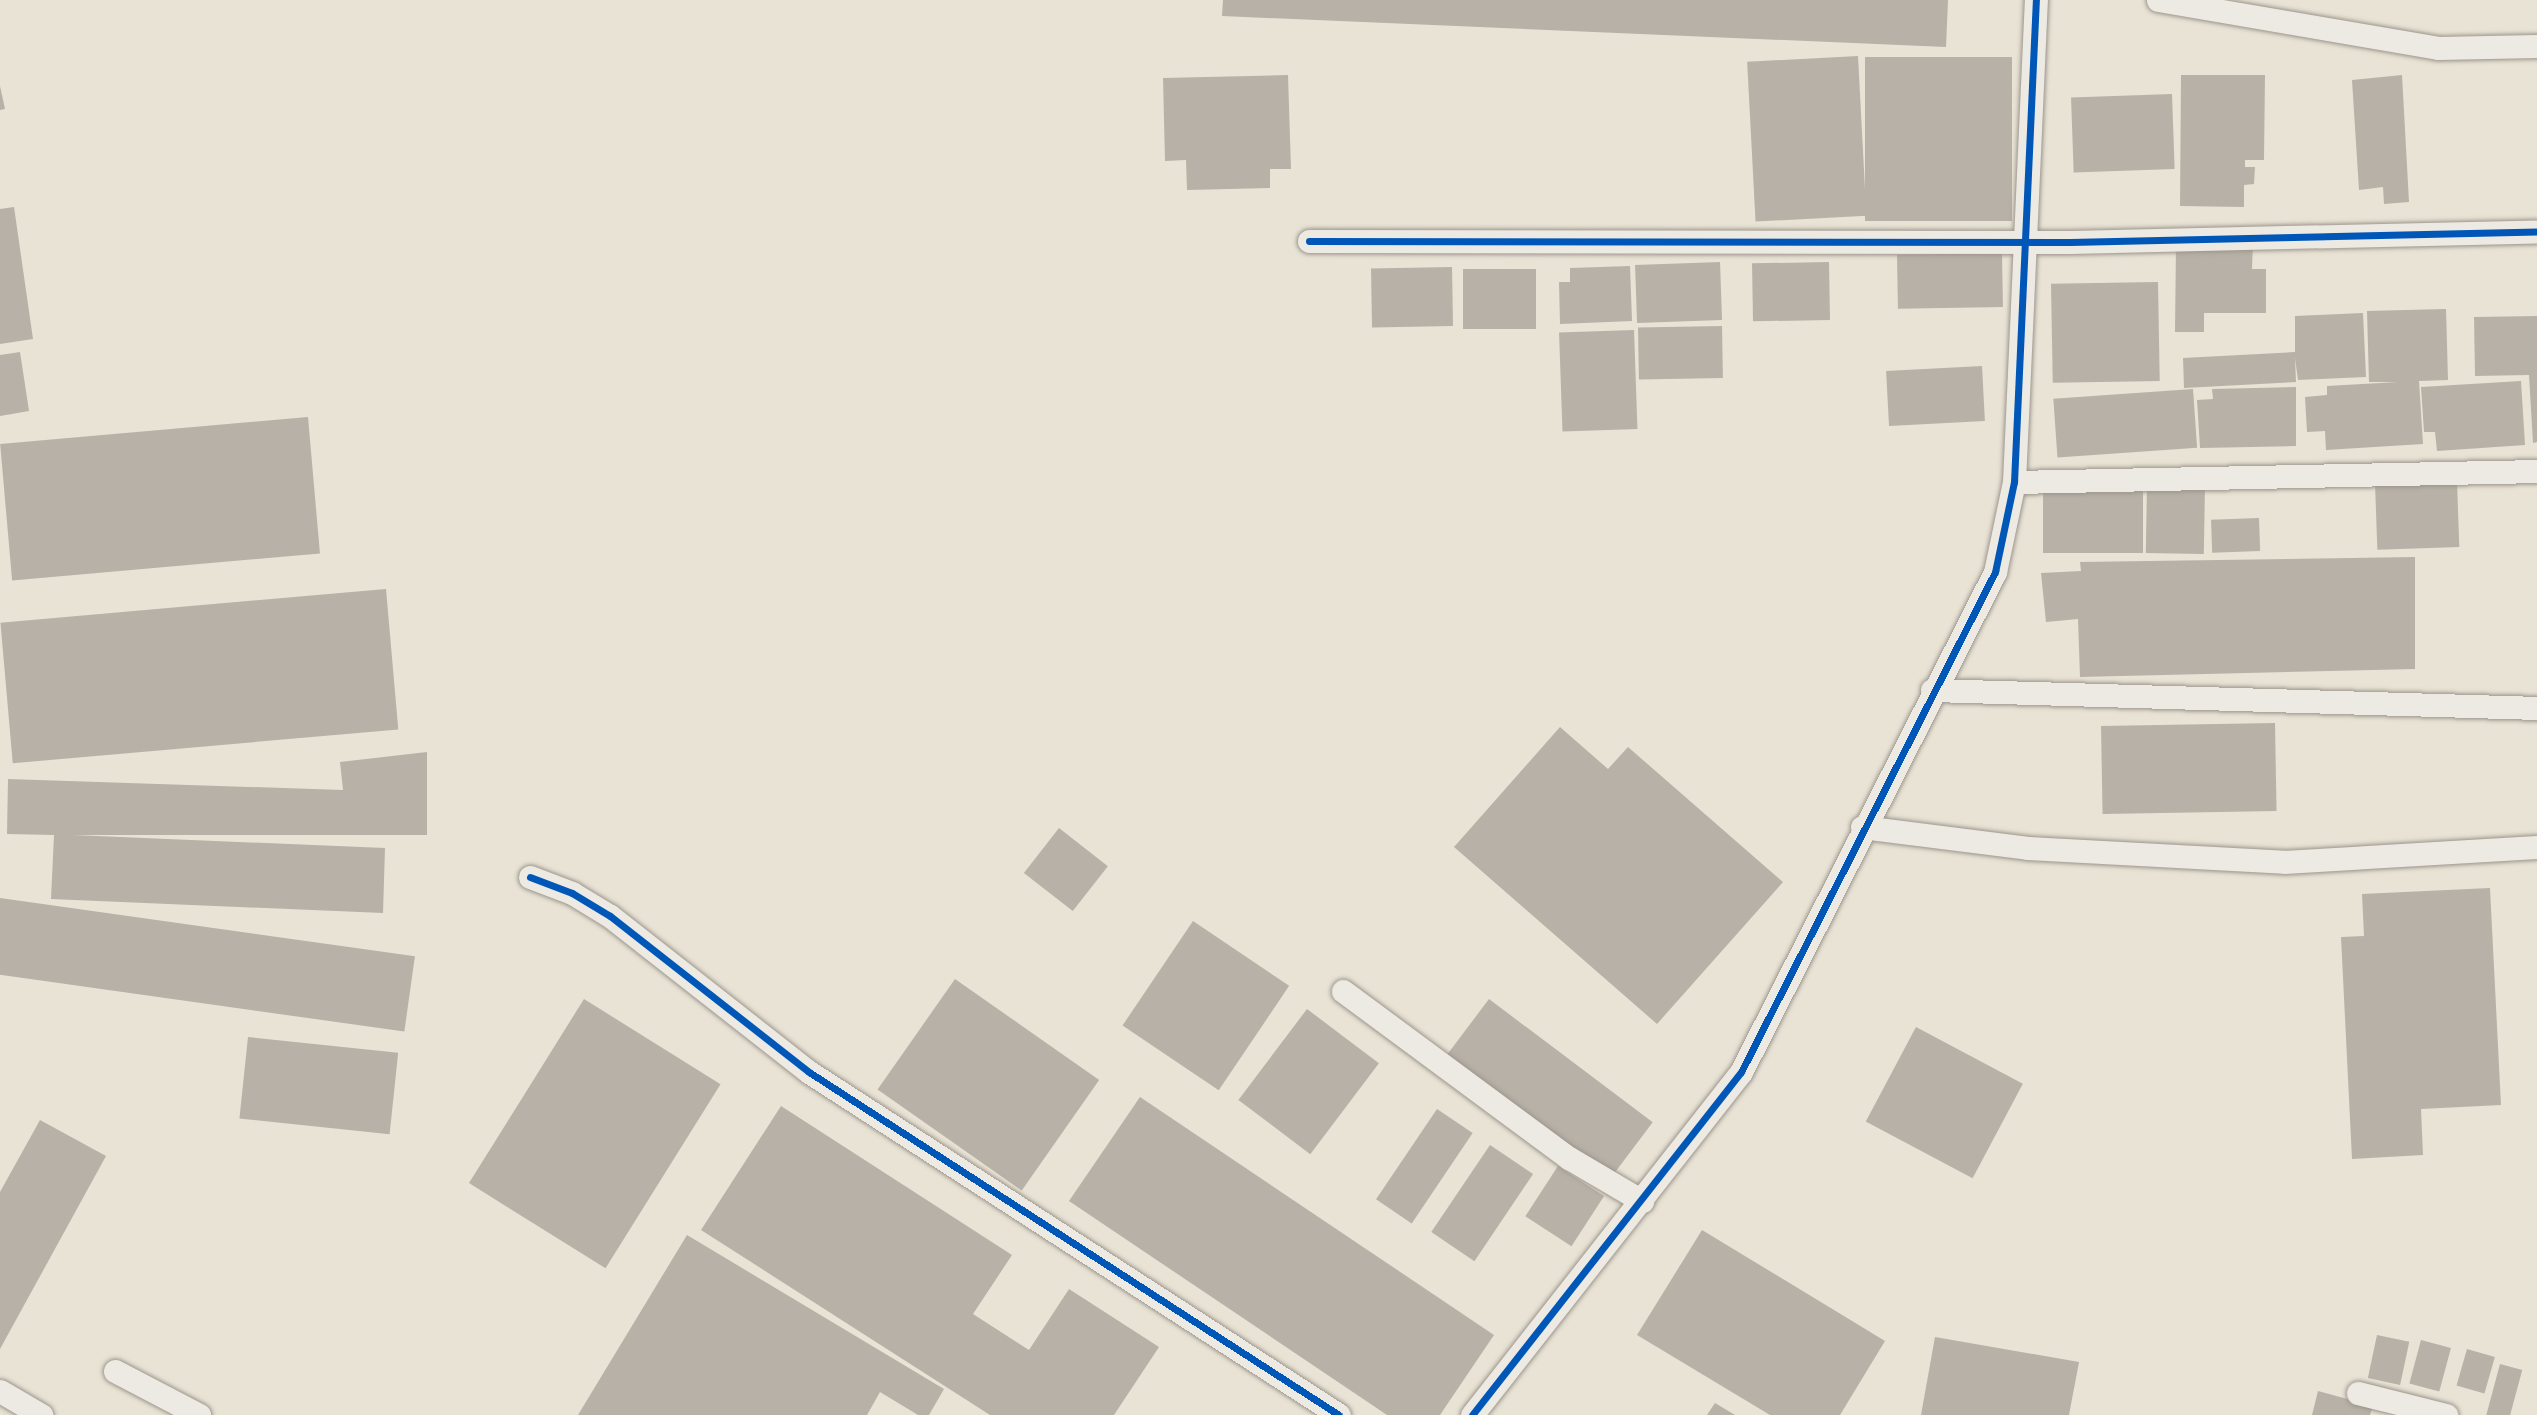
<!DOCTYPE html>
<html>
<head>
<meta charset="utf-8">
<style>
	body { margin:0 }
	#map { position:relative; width:2537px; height:1415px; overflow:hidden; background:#e8e3d5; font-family:"Sorts Mill Goudy",serif }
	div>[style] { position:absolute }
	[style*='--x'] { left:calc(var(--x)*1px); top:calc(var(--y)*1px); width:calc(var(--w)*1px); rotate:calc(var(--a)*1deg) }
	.building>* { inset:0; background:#b7b1a7; transform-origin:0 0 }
	.roads { filter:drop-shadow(0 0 2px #9d958c) drop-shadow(0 0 2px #9d958c) }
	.minor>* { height:23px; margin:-11.5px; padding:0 11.5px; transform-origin:11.5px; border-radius:11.5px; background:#edeae3 }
	.cycleway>* { height:7px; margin:-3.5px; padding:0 3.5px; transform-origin:3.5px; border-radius:3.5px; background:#0057b8 }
	span { translate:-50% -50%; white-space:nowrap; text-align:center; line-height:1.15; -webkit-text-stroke:5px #f5efde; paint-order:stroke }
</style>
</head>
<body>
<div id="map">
	<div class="building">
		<div style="clip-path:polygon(1223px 0,1948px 0,1946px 47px,1222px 16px)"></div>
		<div style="left:1858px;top:56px;width:160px;height:111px;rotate:87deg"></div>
		<div style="left:2012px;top:57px;width:164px;height:147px;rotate:90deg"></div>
		<div style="clip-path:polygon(1288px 75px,1291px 169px,1270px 169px,1270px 188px,1187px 190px,1186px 160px,1165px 161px,1163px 78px)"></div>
		<div style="clip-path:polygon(2181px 75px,2265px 75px,2264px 160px,2245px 160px,2245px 167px,2255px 167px,2254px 184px,2244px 185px,2244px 207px,2180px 206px)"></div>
		<div style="clip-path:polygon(2402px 75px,2409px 202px,2384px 204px,2383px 187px,2359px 190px,2352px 80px)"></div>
		<div style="clip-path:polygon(0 86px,5px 109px,0 110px)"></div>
		<div style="left:2172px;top:94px;width:75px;height:101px;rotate:88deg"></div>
		<div style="clip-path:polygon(14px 207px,33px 339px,0 344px,0 209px)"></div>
		<div style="clip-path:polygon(2176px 243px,2253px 243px,2252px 269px,2266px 269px,2266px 313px,2204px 313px,2204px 332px,2175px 332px)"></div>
		<div style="left:2002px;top:253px;width:54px;height:105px;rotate:89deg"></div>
		<div style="left:1720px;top:262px;width:58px;height:85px;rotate:88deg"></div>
		<div style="left:1829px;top:262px;width:58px;height:77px;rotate:89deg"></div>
		<div style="clip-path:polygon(1630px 266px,1632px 321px,1560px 324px,1559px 282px,1570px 282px,1570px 268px)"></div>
		<div style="left:1452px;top:267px;width:59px;height:81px;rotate:89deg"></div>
		<div style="left:1536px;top:269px;width:60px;height:73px;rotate:90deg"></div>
		<div style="left:2158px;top:282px;width:99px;height:107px;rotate:89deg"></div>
		<div style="clip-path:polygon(2446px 309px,2448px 380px,2419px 381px,2423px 444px,2326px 450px,2325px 431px,2307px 432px,2305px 397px,2327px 395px,2327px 386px,2398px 382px,2369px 382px,2367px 311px)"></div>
		<div style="clip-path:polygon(2363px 313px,2366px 377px,2298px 380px,2295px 358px,2296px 382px,2184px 388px,2183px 358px,2295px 352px,2295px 316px)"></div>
		<div style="clip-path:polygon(2537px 316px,2537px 442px,2533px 443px,2529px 375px,2475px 376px,2474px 317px)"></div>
		<div style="left:1722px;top:326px;width:52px;height:84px;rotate:89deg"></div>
		<div style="left:1634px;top:330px;width:99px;height:75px;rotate:88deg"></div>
		<div style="clip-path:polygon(20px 352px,29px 411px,0 416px,0 355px)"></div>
		<div style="left:1982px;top:366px;width:55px;height:96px;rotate:87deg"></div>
		<div style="clip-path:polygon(2521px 381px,2525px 445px,2437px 451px,2435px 432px,2424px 432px,2421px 387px)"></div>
		<div style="clip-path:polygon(2296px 387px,2296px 446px,2200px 448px,2197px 400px,2213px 399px,2212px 389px)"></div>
		<div style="left:2193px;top:389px;width:59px;height:140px;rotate:86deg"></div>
		<div style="left:308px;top:417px;width:137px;height:309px;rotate:85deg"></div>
		<div style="left:2457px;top:481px;width:66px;height:82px;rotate:88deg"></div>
		<div style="left:2147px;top:485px;width:58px;height:68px;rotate:1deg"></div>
		<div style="left:2143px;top:486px;width:67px;height:100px;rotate:90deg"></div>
		<div style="left:2259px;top:518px;width:33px;height:48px;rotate:88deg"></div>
		<div style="clip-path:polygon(2415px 557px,2415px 669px,2080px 677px,2078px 619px,2046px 622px,2041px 573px,2081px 571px,2080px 562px)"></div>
		<div style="left:386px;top:589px;width:141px;height:387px;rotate:85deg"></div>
		<div style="left:2275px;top:723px;width:88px;height:174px;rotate:89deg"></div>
		<div style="clip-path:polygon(1560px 727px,1608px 769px,1628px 747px,1783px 882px,1657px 1024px,1454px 847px)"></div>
		<div style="clip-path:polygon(427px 752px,427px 835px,73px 835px,385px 848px,383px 913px,51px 899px,54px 835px,7px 834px,8px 779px,343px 790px,340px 762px)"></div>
		<div style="left:1059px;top:828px;width:62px;height:57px;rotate:38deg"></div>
		<div style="clip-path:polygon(2490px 888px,2501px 1105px,2421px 1109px,2423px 1155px,2352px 1159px,2341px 937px,2364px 936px,2362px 894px)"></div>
		<div style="left:0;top:898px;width:419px;height:76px;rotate:8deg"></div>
		<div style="left:1193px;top:921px;width:116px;height:126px;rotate:34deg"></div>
		<div style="left:955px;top:979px;width:176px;height:135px;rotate:35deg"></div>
		<div style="left:584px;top:999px;width:161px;height:217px;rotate:32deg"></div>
		<div style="left:1489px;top:999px;width:205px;height:71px;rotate:37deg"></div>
		<div style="left:1307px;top:1009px;width:90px;height:114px;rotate:37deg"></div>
		<div style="left:1916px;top:1027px;width:121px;height:107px;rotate:28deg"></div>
		<div style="left:248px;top:1037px;width:151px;height:82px;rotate:6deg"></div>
		<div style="clip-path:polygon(1140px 1097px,1494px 1335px,1440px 1415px,1387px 1415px,1069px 1201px)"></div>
		<div style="clip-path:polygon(781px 1106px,1012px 1255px,973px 1314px,1029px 1350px,1069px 1289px,1159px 1347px,1114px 1415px,990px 1415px,701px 1230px)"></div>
		<div style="left:1437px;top:1109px;width:43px;height:109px;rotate:34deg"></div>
		<div style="clip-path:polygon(40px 1120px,106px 1156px,0 1349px,0 1192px)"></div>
		<div style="left:1490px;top:1145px;width:52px;height:105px;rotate:34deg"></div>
		<div style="left:1558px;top:1166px;width:55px;height:60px;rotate:33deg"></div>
		<div style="clip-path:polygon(1702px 1230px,1885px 1341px,1840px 1415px,1770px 1415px,1637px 1335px)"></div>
		<div style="clip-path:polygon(687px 1235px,944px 1389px,929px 1415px,918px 1415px,880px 1392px,867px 1415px,578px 1415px)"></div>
		<div style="left:2377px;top:1335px;width:33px;height:44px;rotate:12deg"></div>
		<div style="clip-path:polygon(1935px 1337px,2079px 1362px,2069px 1415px,1921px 1415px)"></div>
		<div style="left:2421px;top:1340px;width:31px;height:45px;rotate:15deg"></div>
		<div style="left:2467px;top:1349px;width:29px;height:38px;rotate:16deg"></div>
		<div style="left:2500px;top:1364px;width:23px;height:53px;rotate:15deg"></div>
		<div style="clip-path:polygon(2318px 1391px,2373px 1406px,2370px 1415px,2312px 1415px)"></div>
		<div style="clip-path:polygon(1715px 1403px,1735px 1415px,1707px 1415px)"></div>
	</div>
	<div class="roads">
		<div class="minor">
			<div style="--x:2158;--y:0;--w:284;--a:9.7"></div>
			<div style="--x:2438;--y:48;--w:99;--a:-1.2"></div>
			<div style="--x:1309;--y:241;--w:761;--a:0.08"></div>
			<div style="--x:2070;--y:242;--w:467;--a:-1.3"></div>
			<div style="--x:2014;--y:482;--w:523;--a:-1.2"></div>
			<div style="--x:1932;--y:690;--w:605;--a:1.7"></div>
			<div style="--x:1862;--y:827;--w:167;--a:7.2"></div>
			<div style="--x:2028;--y:848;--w:256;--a:3.1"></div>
			<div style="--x:2284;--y:862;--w:253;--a:-3.4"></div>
			<div style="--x:530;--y:877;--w:45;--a:20.9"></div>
			<div style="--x:572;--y:893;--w:44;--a:31.2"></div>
			<div style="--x:610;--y:916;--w:253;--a:38.1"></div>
			<div style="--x:809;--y:1072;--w:631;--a:32.91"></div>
			<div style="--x:1343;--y:991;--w:281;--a:36.5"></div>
			<div style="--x:1569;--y:1158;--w:85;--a:30.5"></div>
			<div style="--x:115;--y:1371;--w:95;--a:27.6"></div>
			<div style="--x:0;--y:1391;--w:48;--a:30.3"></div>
			<div style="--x:2358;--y:1393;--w:91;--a:14"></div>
			<div style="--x:1472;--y:1415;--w:436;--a:-51.9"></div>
			<div style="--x:1741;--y:1072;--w:561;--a:-63.07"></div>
			<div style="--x:1995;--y:572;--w:92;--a:-78.1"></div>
			<div style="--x:2014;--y:482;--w:483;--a:-87.4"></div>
		</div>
	</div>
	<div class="cycleway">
		<div style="--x:1309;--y:241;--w:761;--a:0.08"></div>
		<div style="--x:2070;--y:242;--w:467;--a:-1.3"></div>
		<div style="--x:530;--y:877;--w:45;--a:20.9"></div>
		<div style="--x:572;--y:893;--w:44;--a:31.2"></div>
		<div style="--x:610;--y:916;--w:253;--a:38.1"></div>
		<div style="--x:809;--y:1072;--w:631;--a:32.91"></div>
		<div style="--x:1472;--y:1415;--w:436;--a:-51.9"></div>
		<div style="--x:1741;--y:1072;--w:561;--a:-63.07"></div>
		<div style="--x:1995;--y:572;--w:92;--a:-78.1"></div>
		<div style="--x:2014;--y:482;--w:483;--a:-87.4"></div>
	</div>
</div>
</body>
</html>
